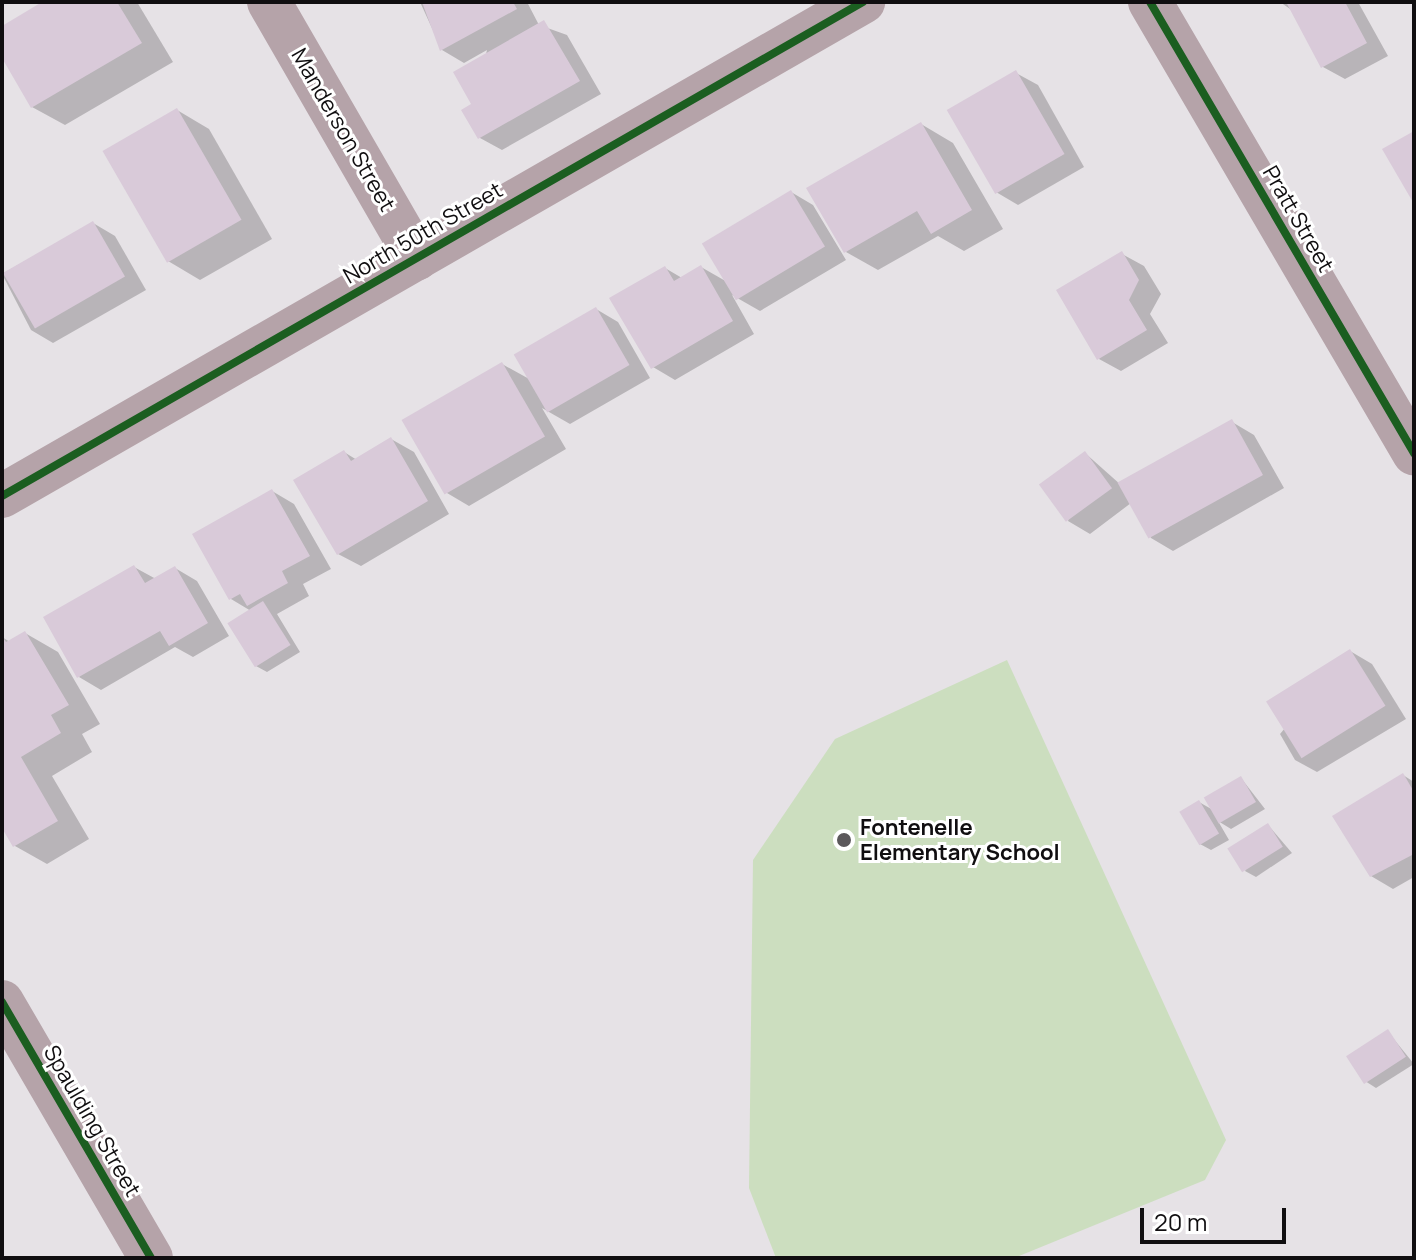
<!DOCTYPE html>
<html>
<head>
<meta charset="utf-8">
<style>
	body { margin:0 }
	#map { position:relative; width:1416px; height:1260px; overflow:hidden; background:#e6e2e6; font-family:Manrope,sans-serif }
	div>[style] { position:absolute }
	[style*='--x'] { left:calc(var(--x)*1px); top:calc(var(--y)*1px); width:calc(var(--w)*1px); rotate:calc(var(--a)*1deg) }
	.green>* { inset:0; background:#ccdebf }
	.shadow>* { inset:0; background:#0003 }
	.building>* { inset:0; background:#d9cad9; transform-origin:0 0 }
	.minor>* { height:44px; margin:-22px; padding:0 22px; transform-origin:22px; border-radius:22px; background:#b5a3a9 }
	.cycleway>* { height:8px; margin:-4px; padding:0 4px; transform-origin:4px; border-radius:4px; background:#1b5e20 }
	.dots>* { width:22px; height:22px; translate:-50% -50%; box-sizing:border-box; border:4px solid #fff; border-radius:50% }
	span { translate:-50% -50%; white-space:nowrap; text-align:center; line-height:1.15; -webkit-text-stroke:6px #fff; paint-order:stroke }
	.street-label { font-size:22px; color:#100e10 }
	.poi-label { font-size:22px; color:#100e10; font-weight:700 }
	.left { translate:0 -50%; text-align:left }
	.frame { position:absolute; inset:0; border:4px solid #100e10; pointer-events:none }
	.scale { position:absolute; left:1140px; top:1208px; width:146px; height:36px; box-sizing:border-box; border:4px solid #100e10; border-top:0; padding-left:10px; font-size:24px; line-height:28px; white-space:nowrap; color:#100e10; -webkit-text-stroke:6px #fff; paint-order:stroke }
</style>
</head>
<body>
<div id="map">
	<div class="green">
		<div style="clip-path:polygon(1007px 660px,1226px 1140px,1205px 1180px,1014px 1258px,776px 1258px,749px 1188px,753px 860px,835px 739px)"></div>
	</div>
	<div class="shadow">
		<div style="clip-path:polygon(46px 2px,137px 2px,173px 62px,65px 125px,32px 107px,2px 54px,2px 28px)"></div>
		<div style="clip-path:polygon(420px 2px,527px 2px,539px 25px,567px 35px,601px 94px,502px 150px,480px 138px,474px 105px,487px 50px,464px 63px,442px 50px)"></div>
		<div style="clip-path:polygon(1280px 2px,1358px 2px,1388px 56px,1345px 79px,1323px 67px,1293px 11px)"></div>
		<div style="clip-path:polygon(1016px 73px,1038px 85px,1084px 167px,1018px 205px,996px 192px)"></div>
		<div style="clip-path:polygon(177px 110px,209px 129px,272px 239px,200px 280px,168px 261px)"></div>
		<div style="clip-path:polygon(921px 124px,953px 143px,1003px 229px,964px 251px,938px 236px,878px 270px,846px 252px)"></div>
		<div style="clip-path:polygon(791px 192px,813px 205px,846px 260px,760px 311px,732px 295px,754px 334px,675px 380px,653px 367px,665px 268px,682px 278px,701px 267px,729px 283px)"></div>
		<div style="clip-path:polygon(93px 223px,115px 236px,146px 290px,53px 343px,31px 330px,2px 274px)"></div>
		<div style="clip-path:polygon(1122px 254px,1144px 266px,1161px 294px,1150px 314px,1168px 343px,1121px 371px,1099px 359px)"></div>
		<div style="clip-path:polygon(596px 309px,618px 322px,650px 378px,570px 424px,542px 408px,566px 449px,469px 506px,447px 493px,404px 421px,502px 364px,531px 380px)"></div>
		<div style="clip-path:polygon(1232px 422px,1254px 435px,1284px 488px,1173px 551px,1151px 538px,1131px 503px,1090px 534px,1068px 521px,1085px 453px,1121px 485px)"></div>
		<div style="clip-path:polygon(391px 439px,414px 452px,449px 514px,361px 566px,338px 554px,344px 452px,357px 460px)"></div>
		<div style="clip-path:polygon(272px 491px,294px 504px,331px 569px,303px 584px,309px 596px,277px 614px,300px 652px,267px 672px,256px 666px,251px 611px,231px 599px)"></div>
		<div style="clip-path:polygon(134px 567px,156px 579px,175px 568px,197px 581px,229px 636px,193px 657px,175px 647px,101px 690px,79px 677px)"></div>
		<div style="clip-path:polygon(25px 633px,58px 652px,100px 724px,82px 734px,92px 752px,52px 776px,89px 839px,47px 864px,15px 846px,2px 824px,2px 637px,10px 642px)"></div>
		<div style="clip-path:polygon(1350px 651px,1372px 664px,1406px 719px,1317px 772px,1295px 760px,1280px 734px)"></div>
		<div style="clip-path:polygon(1403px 775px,1414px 782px,1414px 877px,1393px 889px,1371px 876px)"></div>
		<div style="clip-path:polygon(1241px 778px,1265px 809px,1231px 829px,1218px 821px,1229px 840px,1211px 850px,1200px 844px,1199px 802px,1213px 810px)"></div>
		<div style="clip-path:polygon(1268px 825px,1292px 853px,1256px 877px,1245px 871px)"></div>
		<div style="clip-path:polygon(1388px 1032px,1414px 1064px,1376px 1088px,1365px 1081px)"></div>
	</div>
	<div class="building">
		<div style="clip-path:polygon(42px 2px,117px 2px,142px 43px,31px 108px,2px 58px,2px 26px)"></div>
		<div style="clip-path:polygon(422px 2px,513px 2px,517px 9px,440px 51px)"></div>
		<div style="clip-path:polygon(1278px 2px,1345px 2px,1367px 43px,1321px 68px,1286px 2px)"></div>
		<div style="clip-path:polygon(544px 20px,580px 81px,478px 139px,461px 110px,471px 104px,453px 72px)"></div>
		<div style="left:1016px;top:70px;width:97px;height:80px;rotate:60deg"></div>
		<div style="left:177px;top:108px;width:129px;height:86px;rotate:60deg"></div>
		<div style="clip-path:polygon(921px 122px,972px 210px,931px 234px,917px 211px,844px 253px,806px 188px)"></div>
		<div style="clip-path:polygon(1414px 131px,1414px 204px,1382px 149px)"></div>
		<div style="left:791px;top:190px;width:66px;height:104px;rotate:59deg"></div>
		<div style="left:93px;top:221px;width:64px;height:104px;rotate:60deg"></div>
		<div style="clip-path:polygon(1122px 251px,1139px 280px,1129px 300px,1147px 330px,1097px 360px,1056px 290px)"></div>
		<div style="clip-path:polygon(701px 265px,733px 321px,651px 369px,609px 298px,665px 266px,674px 281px)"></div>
		<div style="left:596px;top:307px;width:67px;height:95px;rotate:60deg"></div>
		<div style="left:502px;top:362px;width:86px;height:116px;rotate:60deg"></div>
		<div style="left:1232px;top:419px;width:64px;height:131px;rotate:61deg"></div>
		<div style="clip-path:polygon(391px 437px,428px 501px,337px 555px,293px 480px,344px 450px,351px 461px)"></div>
		<div style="left:1085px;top:451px;width:46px;height:57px;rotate:54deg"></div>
		<div style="clip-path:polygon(272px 489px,310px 556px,282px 571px,288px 583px,247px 606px,240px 594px,229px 600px,192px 534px)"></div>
		<div style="clip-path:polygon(134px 565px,145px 583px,175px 566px,208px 623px,169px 646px,160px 631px,77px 678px,43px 617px)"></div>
		<div style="left:263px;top:601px;width:52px;height:42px;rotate:58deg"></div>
		<div style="clip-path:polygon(25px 631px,69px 705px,51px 715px,61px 733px,21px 757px,58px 821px,13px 847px,2px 828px,2px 636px,6px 642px)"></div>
		<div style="left:1350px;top:649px;width:67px;height:99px;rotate:58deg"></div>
		<div style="clip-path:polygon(1403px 773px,1414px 792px,1414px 854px,1370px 877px,1332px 816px)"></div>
		<div style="left:1241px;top:776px;width:30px;height:43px;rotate:60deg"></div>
		<div style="left:1199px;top:800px;width:39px;height:23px;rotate:59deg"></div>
		<div style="left:1268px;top:823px;width:28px;height:48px;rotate:58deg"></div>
		<div style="left:1388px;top:1029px;width:33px;height:50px;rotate:57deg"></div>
	</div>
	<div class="minor">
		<div style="--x:269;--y:2;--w:296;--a:60"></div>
		<div style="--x:1150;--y:2;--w:523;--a:59.66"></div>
		<div style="--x:2;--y:496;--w:993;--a:-29.85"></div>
		<div style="--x:2;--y:1002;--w:296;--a:59.8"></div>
	</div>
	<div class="cycleway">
		<div style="--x:1150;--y:2;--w:523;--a:59.66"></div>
		<div style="--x:2;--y:496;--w:993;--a:-29.85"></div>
		<div style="--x:2;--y:1002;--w:296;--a:59.8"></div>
	</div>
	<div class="dots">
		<div style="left:844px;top:840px;background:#5b585b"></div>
	</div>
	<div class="street-label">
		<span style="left:343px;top:130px;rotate:60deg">Manderson Street</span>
		<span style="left:1298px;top:219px;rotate:60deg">Pratt Street</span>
		<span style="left:423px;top:233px;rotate:-30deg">North 50th Street</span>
		<span style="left:92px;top:1121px;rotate:60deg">Spaulding Street</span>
	</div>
	<div class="poi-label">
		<span class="left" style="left:860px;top:840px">Fontenelle<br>Elementary School</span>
	</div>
	<div class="frame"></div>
	<div class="scale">20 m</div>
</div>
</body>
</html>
